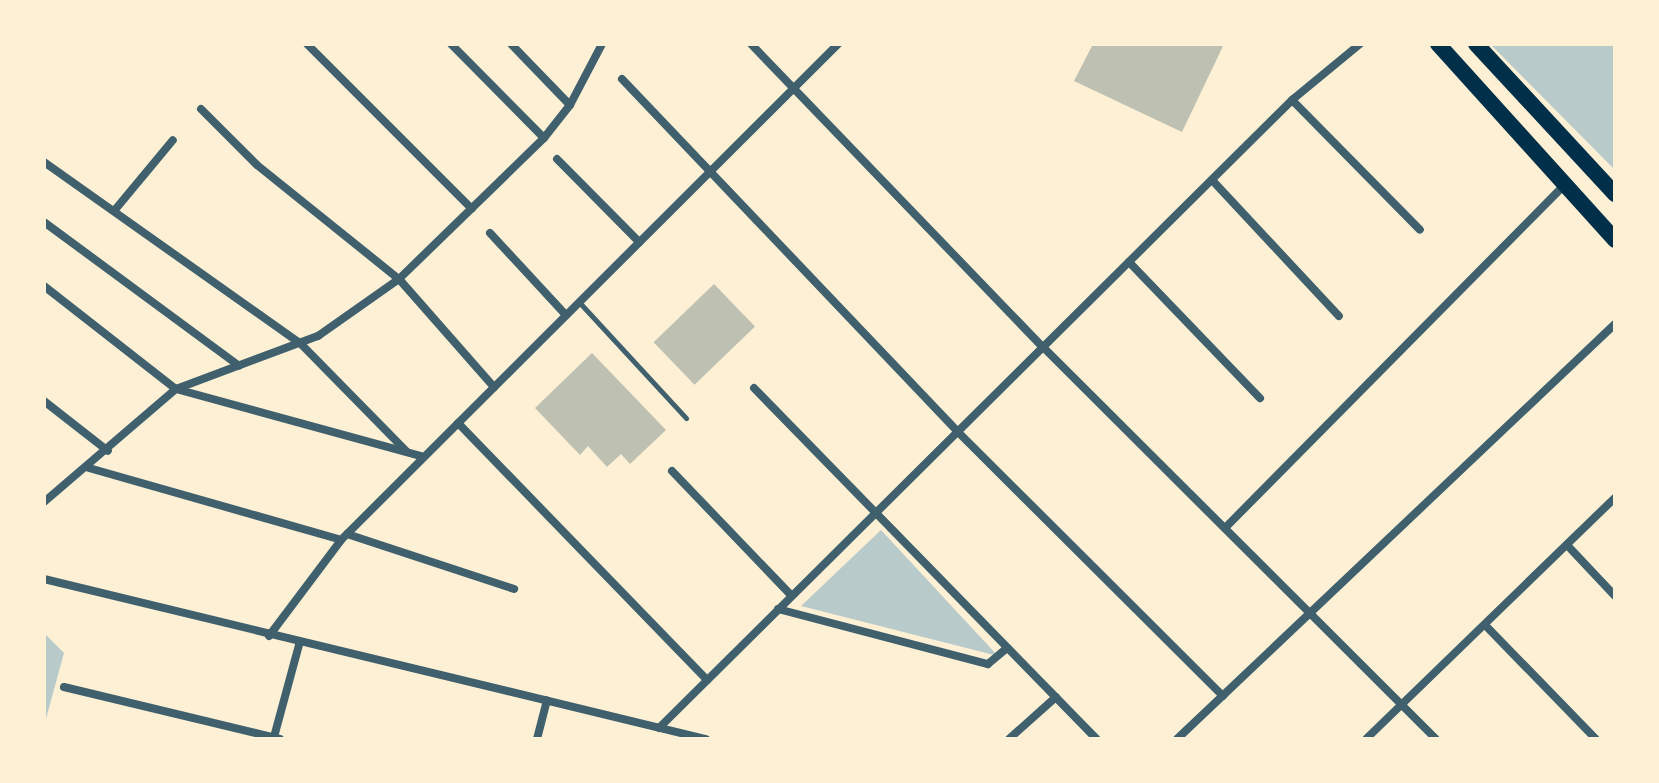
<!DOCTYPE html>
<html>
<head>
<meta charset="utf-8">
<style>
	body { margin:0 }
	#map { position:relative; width:1659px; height:783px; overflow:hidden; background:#fdf0d5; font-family:"Varela Round",sans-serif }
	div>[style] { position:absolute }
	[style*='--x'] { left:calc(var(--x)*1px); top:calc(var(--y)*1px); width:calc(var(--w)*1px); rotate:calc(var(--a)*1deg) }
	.green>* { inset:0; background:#b9caca }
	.building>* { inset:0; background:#bec0b2; transform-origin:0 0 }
	.service>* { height:5px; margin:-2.5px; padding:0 2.5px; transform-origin:2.5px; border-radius:2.5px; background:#3f606c }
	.minor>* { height:8px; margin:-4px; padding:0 4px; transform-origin:4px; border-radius:4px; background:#3f606c }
	.secondary>* { height:16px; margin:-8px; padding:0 8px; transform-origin:8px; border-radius:8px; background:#003049 }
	span { translate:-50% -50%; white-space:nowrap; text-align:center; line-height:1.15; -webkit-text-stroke:6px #fdf0d5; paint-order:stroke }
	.frame { position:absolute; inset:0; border:46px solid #fdf0d5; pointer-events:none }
</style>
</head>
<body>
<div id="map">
	<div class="green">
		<div style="clip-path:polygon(1490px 44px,1615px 44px,1615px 170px)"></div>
		<div style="clip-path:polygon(881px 530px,998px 656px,801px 606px)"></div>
		<div style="clip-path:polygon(44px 633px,64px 653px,44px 726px)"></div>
	</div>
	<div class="building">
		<div style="clip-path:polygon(1093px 44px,1224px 44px,1182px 132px,1074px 81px)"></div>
		<div style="left:714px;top:284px;width:59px;height:84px;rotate:46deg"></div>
		<div style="clip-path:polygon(592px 353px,666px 430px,630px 464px,621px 454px,607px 467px,588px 446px,580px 455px,535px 408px)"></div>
	</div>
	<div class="service">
		<div style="--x:579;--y:302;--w:158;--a:47.3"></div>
	</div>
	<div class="minor">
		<div style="--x:307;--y:44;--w:233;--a:45"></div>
		<div style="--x:451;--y:44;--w:132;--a:45.3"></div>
		<div style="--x:511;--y:44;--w:85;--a:46"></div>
		<div style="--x:751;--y:44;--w:421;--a:46.1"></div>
		<div style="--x:1043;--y:347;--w:555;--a:44.93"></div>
		<div style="--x:622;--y:79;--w:487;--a:46.4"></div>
		<div style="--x:958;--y:432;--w:374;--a:44.9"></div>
		<div style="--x:1292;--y:100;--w:182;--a:45.4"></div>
		<div style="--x:201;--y:109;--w:79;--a:45"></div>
		<div style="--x:257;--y:165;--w:182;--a:38.8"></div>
		<div style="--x:399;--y:279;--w:144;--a:48.7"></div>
		<div style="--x:557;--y:159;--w:117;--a:45.3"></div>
		<div style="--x:44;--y:162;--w:315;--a:35.3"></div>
		<div style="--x:301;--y:344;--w:151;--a:45.5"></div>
		<div style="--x:1212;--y:180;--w:186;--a:47"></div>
		<div style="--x:114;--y:211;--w:92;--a:-50.3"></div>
		<div style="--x:44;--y:222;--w:242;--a:36.4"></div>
		<div style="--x:490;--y:233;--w:112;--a:47.2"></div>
		<div style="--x:1129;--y:262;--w:189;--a:46.1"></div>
		<div style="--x:44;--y:286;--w:167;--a:38"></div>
		<div style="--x:176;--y:389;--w:257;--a:15.3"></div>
		<div style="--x:754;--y:388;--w:491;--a:45.7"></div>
		<div style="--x:44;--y:401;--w:81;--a:38"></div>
		<div style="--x:458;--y:423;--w:358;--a:45.9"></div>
		<div style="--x:89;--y:468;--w:262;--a:15.9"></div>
		<div style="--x:672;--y:471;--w:173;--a:46.2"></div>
		<div style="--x:44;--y:502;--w:174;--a:-40.6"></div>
		<div style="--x:176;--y:389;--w:152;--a:-20.5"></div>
		<div style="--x:318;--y:336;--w:99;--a:-35.1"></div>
		<div style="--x:399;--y:279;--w:202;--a:-44.2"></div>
		<div style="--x:544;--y:138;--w:42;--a:-51.8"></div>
		<div style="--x:570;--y:105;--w:69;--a:-62.3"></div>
		<div style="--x:1225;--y:528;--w:482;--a:-45.3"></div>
		<div style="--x:347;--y:534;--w:176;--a:18.2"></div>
		<div style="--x:1567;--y:545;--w:70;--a:46.7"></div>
		<div style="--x:44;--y:579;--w:681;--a:13.59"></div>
		<div style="--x:778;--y:609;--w:217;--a:14.7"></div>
		<div style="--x:988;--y:664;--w:25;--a:-40"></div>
		<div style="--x:1485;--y:625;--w:159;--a:45.8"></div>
		<div style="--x:269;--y:636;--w:120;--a:-53.1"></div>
		<div style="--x:341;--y:540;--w:702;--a:-44.94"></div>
		<div style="--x:64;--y:687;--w:222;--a:13.5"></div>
		<div style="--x:659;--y:728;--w:892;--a:-44.77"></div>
		<div style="--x:1292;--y:100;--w:88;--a:-39.5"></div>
		<div style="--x:274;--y:737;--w:95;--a:-74.8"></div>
		<div style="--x:537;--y:739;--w:40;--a:-75.6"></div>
		<div style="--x:1009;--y:739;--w:63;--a:-41.8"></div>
		<div style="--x:1177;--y:739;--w:603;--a:-43.46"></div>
		<div style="--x:1366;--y:739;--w:347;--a:-44.1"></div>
	</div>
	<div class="secondary">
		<div style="--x:1438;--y:44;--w:264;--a:47.9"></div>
		<div style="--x:1476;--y:44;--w:205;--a:47.2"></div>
	</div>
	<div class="frame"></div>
</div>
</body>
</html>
